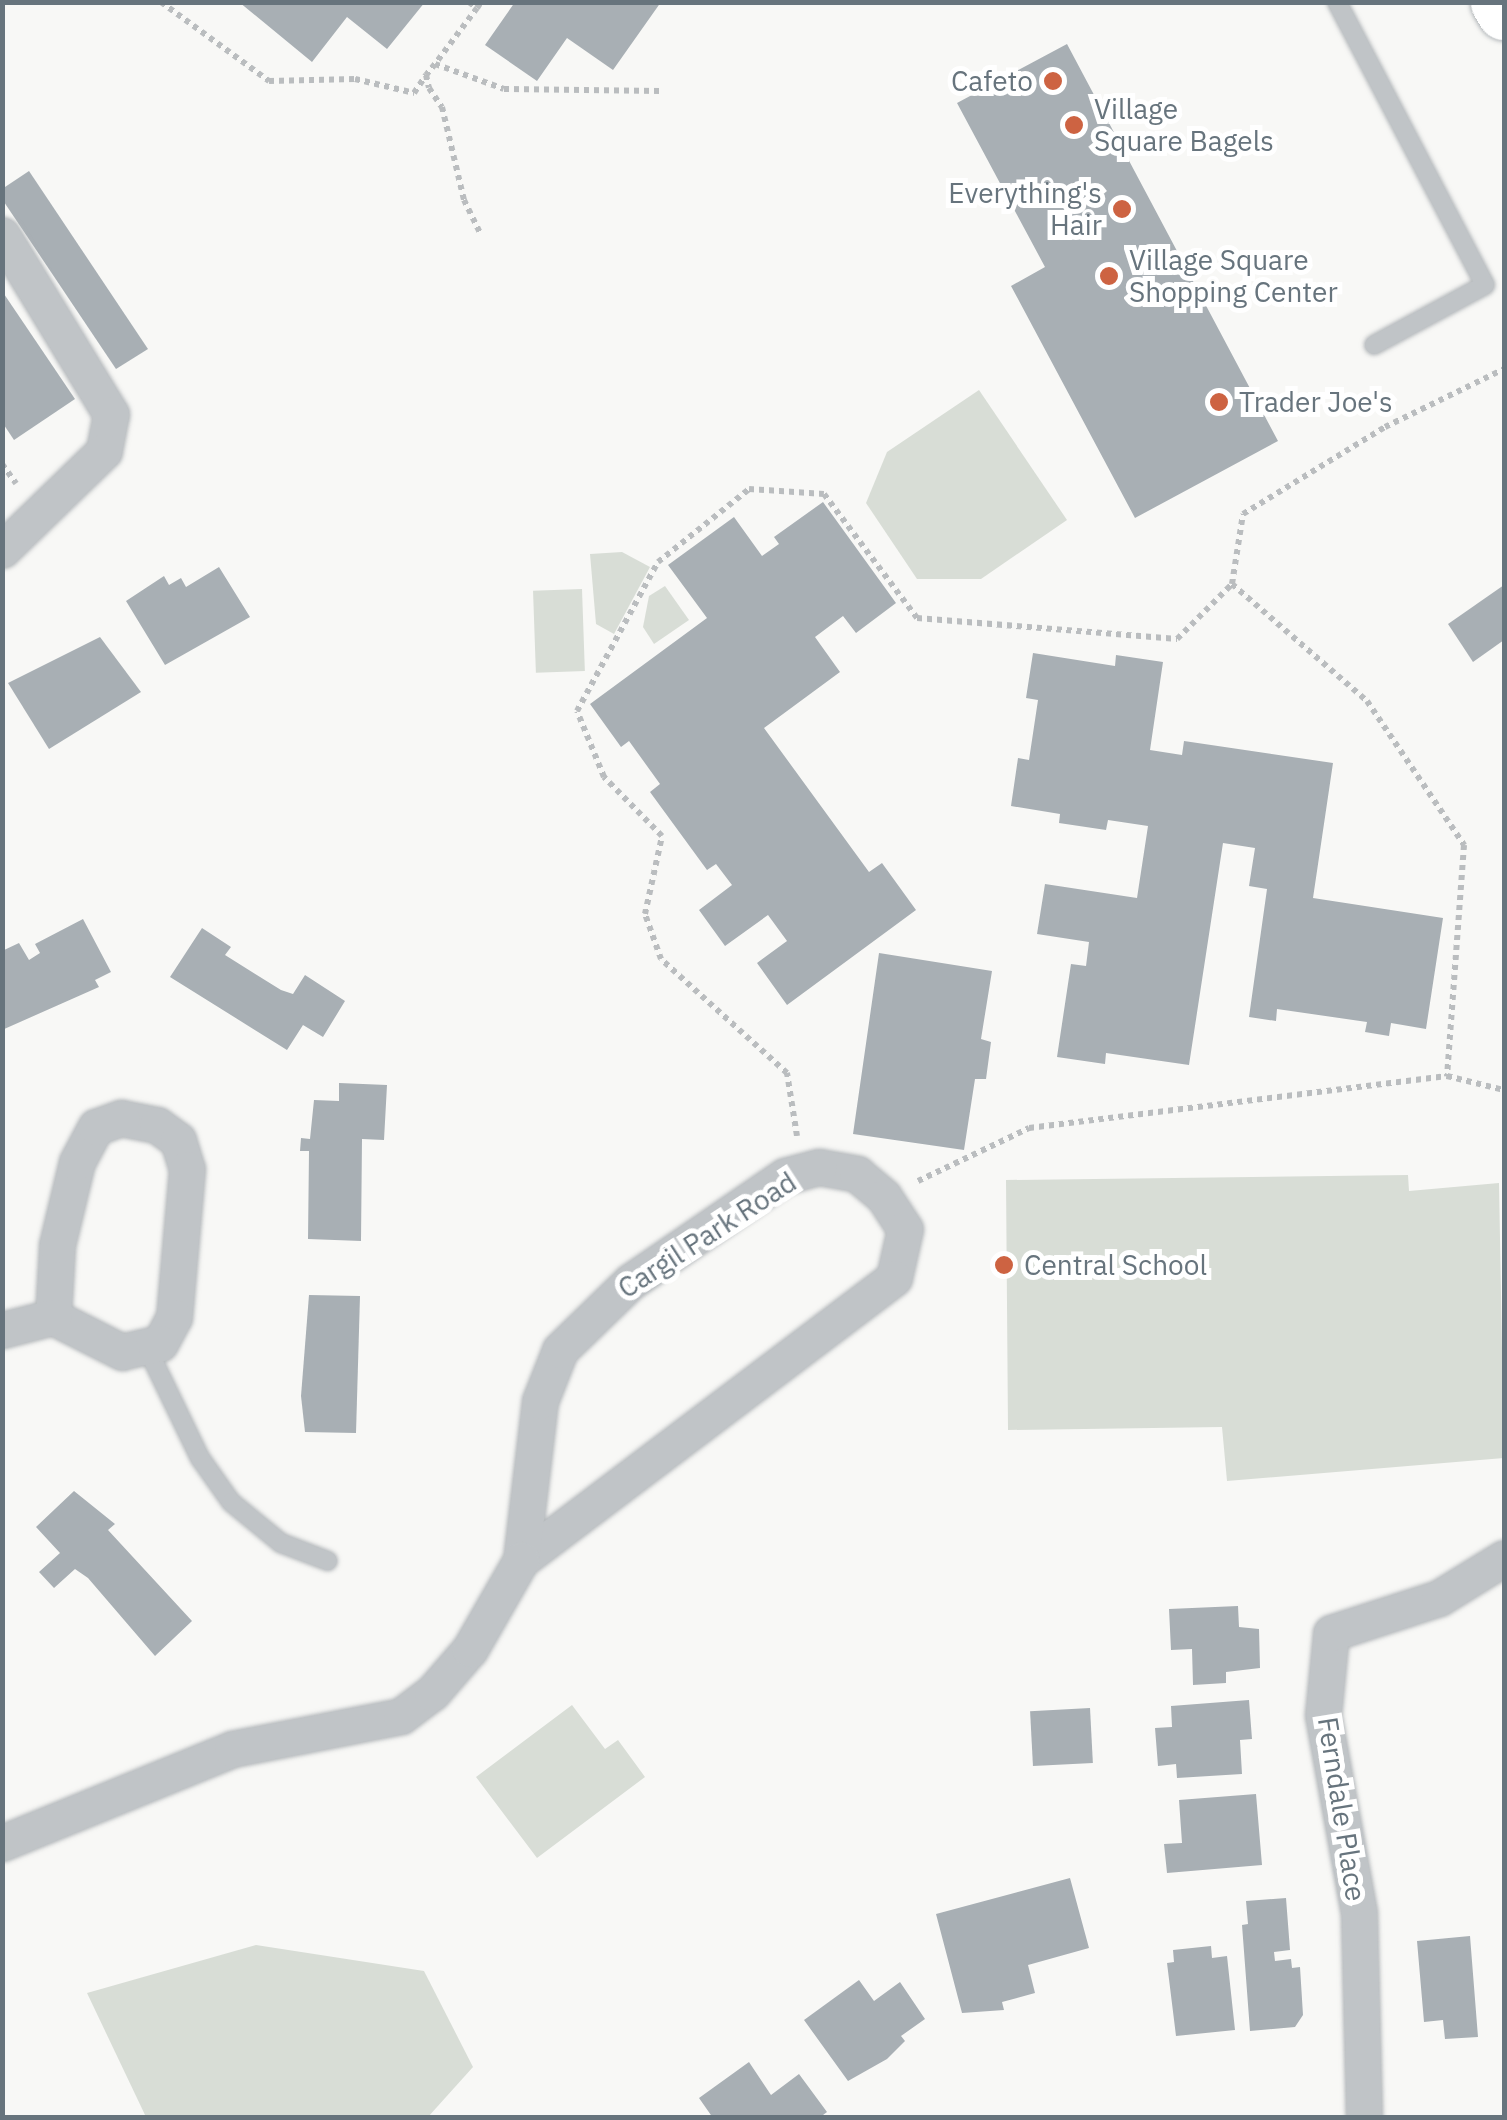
<!DOCTYPE html>
<html>
<head>
<meta charset="utf-8">
<style>
	body { margin:0 }
	#map { position:relative; width:1507px; height:2120px; overflow:hidden; background:#f8f8f6; font-family:"IBM Plex Sans",sans-serif }
	div>[style] { position:absolute }
	[style*='--x'] { left:calc(var(--x)*1px); top:calc(var(--y)*1px); width:calc(var(--w)*1px); rotate:calc(var(--a)*1deg) }
	.green>* { inset:0; background:#d8ddd6; transform-origin:0 0 }
	.building>* { inset:0; background:#a8afb4; transform-origin:0 0 }
	.path>* { height:6px; margin-top:-3px; transform-origin:0; background:repeating-linear-gradient(90deg,#babdbf 0 5px,transparent 0 10px) }
	.roads { filter:drop-shadow(0 0 2px #b4b8bb) drop-shadow(0 0 2px #b4b8bb) }
	.lane>* { height:18px; margin:-9px; padding:0 9px; transform-origin:9px; border-radius:9px; background:#c0c4c7 }
	.street>* { height:35px; margin:-17.5px; padding:0 17.5px; transform-origin:17.5px; border-radius:17.5px; background:#c0c4c7 }
	.primary>* { height:55px; margin:-27.5px; padding:0 27.5px; transform-origin:27.5px; border-radius:27.5px; background:#fff }
	.dots>* { width:28px; height:28px; translate:-50% -50%; box-sizing:border-box; border:5px solid #fff; border-radius:50% }
	span { translate:-50% -50%; white-space:nowrap; text-align:center; line-height:1.15; -webkit-text-stroke:10px #fff; paint-order:stroke }
	.poi-label { font-size:28px; color:#67747d }
	.right { translate:-100% -50%; text-align:right }
	.left { translate:0 -50%; text-align:left }
	.street-label { font-size:28px; color:#67747d }
	.frame { position:absolute; inset:0; border:5px solid #67747d; pointer-events:none }
</style>
</head>
<body>
<div id="map">
	<div class="green">
		<div style="clip-path:polygon(979px 390px,1067px 520px,981px 579px,917px 579px,866px 503px,887px 452px)"></div>
		<div style="clip-path:polygon(622px 552px,650px 567px,614px 634px,596px 624px,590px 554px)"></div>
		<div style="clip-path:polygon(665px 586px,689px 620px,654px 644px,643px 627px,649px 596px)"></div>
		<div style="left:582px;top:589px;width:82px;height:49px;rotate:88deg"></div>
		<div style="clip-path:polygon(1408px 1175px,1409px 1191px,1499px 1183px,1504px 1458px,1227px 1481px,1222px 1427px,1008px 1430px,1006px 1180px)"></div>
		<div style="clip-path:polygon(572px 1705px,605px 1749px,618px 1740px,645px 1777px,537px 1858px,476px 1777px)"></div>
		<div style="clip-path:polygon(256px 1945px,424px 1971px,473px 2067px,428px 2117px,146px 2117px,87px 1993px)"></div>
	</div>
	<div class="building">
		<div style="clip-path:polygon(239px 2px,425px 2px,387px 49px,347px 17px,312px 62px)"></div>
		<div style="clip-path:polygon(515px 2px,661px 2px,613px 70px,567px 38px,537px 81px,485px 45px)"></div>
		<div style="clip-path:polygon(1067px 44px,1278px 441px,1135px 518px,1011px 286px,1045px 267px,957px 103px)"></div>
		<div style="clip-path:polygon(29px 171px,148px 349px,116px 369px,2px 199px,2px 189px)"></div>
		<div style="clip-path:polygon(2px 291px,75px 399px,14px 440px,2px 422px)"></div>
		<div style="clip-path:polygon(823px 502px,896px 603px,856px 633px,843px 616px,815px 637px,840px 672px,764px 728px,869px 872px,882px 863px,916px 910px,787px 1005px,757px 963px,787px 941px,768px 915px,725px 946px,699px 910px,732px 885px,716px 864px,707px 870px,650px 792px,660px 784px,629px 741px,621px 747px,590px 704px,707px 618px,668px 565px,734px 517px,762px 556px,779px 544px,774px 537px)"></div>
		<div style="clip-path:polygon(219px 567px,250px 617px,165px 665px,126px 601px,164px 576px,169px 585px,181px 578px,186px 587px)"></div>
		<div style="clip-path:polygon(1504px 585px,1504px 640px,1473px 662px,1448px 624px)"></div>
		<div style="clip-path:polygon(100px 637px,141px 692px,49px 749px,8px 683px)"></div>
		<div style="clip-path:polygon(1033px 653px,1115px 666px,1116px 655px,1163px 662px,1150px 750px,1182px 755px,1184px 741px,1333px 763px,1313px 898px,1443px 918px,1426px 1029px,1391px 1023px,1389px 1036px,1365px 1032px,1367px 1022px,1277px 1009px,1276px 1021px,1249px 1017px,1267px 889px,1249px 886px,1255px 848px,1223px 843px,1189px 1065px,1106px 1053px,1105px 1064px,1057px 1057px,1071px 964px,1086px 966px,1089px 942px,1037px 934px,1045px 884px,1137px 898px,1148px 826px,1108px 820px,1106px 830px,1059px 823px,1060px 814px,1011px 806px,1018px 758px,1029px 760px,1038px 700px,1026px 698px)"></div>
		<div style="clip-path:polygon(83px 919px,111px 972px,95px 980px,99px 987px,2px 1030px,2px 951px,19px 943px,29px 960px,40px 953px,35px 944px)"></div>
		<div style="clip-path:polygon(202px 928px,231px 947px,225px 955px,281px 990px,293px 994px,305px 975px,345px 1001px,323px 1037px,303px 1025px,287px 1050px,170px 977px)"></div>
		<div style="clip-path:polygon(879px 953px,992px 971px,981px 1039px,991px 1042px,986px 1079px,975px 1079px,964px 1150px,853px 1134px)"></div>
		<div style="clip-path:polygon(339px 1083px,387px 1085px,384px 1140px,362px 1139px,361px 1241px,308px 1239px,309px 1151px,300px 1151px,301px 1138px,310px 1139px,314px 1100px,339px 1101px)"></div>
		<div style="clip-path:polygon(309px 1295px,360px 1296px,356px 1433px,305px 1432px,301px 1396px)"></div>
		<div style="clip-path:polygon(74px 1491px,115px 1524px,108px 1530px,192px 1621px,155px 1656px,88px 1578px,75px 1569px,54px 1588px,39px 1572px,60px 1553px,36px 1527px)"></div>
		<div style="clip-path:polygon(1238px 1606px,1239px 1627px,1259px 1629px,1260px 1668px,1226px 1672px,1226px 1683px,1193px 1685px,1192px 1649px,1171px 1650px,1169px 1609px)"></div>
		<div style="clip-path:polygon(1249px 1700px,1252px 1739px,1240px 1740px,1242px 1774px,1177px 1778px,1176px 1764px,1158px 1766px,1155px 1728px,1172px 1727px,1171px 1706px)"></div>
		<div style="left:1090px;top:1708px;width:55px;height:60px;rotate:87deg"></div>
		<div style="clip-path:polygon(1256px 1794px,1262px 1865px,1167px 1873px,1164px 1844px,1182px 1843px,1179px 1800px)"></div>
		<div style="clip-path:polygon(1070px 1878px,1089px 1948px,1028px 1965px,1035px 1993px,1002px 2002px,1004px 2010px,962px 2013px,936px 1914px)"></div>
		<div style="clip-path:polygon(1286px 1898px,1290px 1950px,1274px 1952px,1275px 1961px,1291px 1959px,1292px 1968px,1300px 1967px,1303px 2015px,1295px 2027px,1250px 2031px,1242px 1925px,1248px 1924px,1246px 1901px)"></div>
		<div style="clip-path:polygon(1470px 1936px,1478px 2037px,1445px 2039px,1443px 2020px,1424px 2022px,1417px 1941px)"></div>
		<div style="clip-path:polygon(1211px 1946px,1212px 1958px,1227px 1956px,1235px 2030px,1176px 2036px,1167px 1963px,1174px 1962px,1173px 1950px)"></div>
		<div style="clip-path:polygon(859px 1980px,874px 2001px,900px 1982px,925px 2019px,901px 2036px,905px 2041px,887px 2059px,848px 2081px,804px 2020px)"></div>
		<div style="clip-path:polygon(749px 2062px,771px 2095px,799px 2074px,827px 2112px,819px 2118px,713px 2118px,699px 2098px)"></div>
	</div>
	<div class="path">
		<div style="--x:161;--y:2;--w:134;--a:36.2"></div>
		<div style="--x:269;--y:81;--w:86;--a:-1.3"></div>
		<div style="--x:355;--y:79;--w:61;--a:13.3"></div>
		<div style="--x:414;--y:93;--w:22;--a:-56"></div>
		<div style="--x:469;--y:2;--w:10;--a:37"></div>
		<div style="--x:477;--y:8;--w:7;--a:-56"></div>
		<div style="--x:477;--y:8;--w:70;--a:126.9"></div>
		<div style="--x:435;--y:64;--w:73;--a:19.9"></div>
		<div style="--x:504;--y:89;--w:156;--a:0.7"></div>
		<div style="--x:435;--y:64;--w:14;--a:129"></div>
		<div style="--x:426;--y:75;--w:13;--a:77"></div>
		<div style="--x:429;--y:88;--w:23;--a:56"></div>
		<div style="--x:442;--y:107;--w:96;--a:76.7"></div>
		<div style="--x:464;--y:200;--w:37;--a:64"></div>
		<div style="--x:2;--y:464;--w:24;--a:54"></div>
		<div style="--x:1232;--y:584;--w:179;--a:40.9"></div>
		<div style="--x:1367;--y:701;--w:174;--a:56"></div>
		<div style="--x:1464;--y:845;--w:232;--a:94.2"></div>
		<div style="--x:1447;--y:1076;--w:59;--a:13.8"></div>
		<div style="--x:797;--y:1136;--w:64;--a:-99"></div>
		<div style="--x:787;--y:1073;--w:170;--a:-137.9"></div>
		<div style="--x:661;--y:959;--w:48;--a:-109.6"></div>
		<div style="--x:645;--y:914;--w:80;--a:-77.7"></div>
		<div style="--x:662;--y:836;--w:83;--a:-134.5"></div>
		<div style="--x:604;--y:777;--w:71;--a:-112.2"></div>
		<div style="--x:577;--y:711;--w:170;--a:-61.5"></div>
		<div style="--x:658;--y:562;--w:117;--a:-38.7"></div>
		<div style="--x:749;--y:489;--w:75;--a:3.8"></div>
		<div style="--x:824;--y:494;--w:155;--a:53.1"></div>
		<div style="--x:917;--y:618;--w:261;--a:4.6"></div>
		<div style="--x:1177;--y:639;--w:78;--a:-45"></div>
		<div style="--x:1232;--y:584;--w:71;--a:-81.1"></div>
		<div style="--x:1243;--y:514;--w:167;--a:-31.5"></div>
		<div style="--x:1385;--y:427;--w:132;--a:-26"></div>
		<div style="--x:918;--y:1181;--w:123;--a:-25.5"></div>
		<div style="--x:1029;--y:1128;--w:421;--a:-7.1"></div>
	</div>
	<div class="roads">
		<div class="lane">
			<div style="--x:1337;--y:2;--w:319;--a:62.4"></div>
			<div style="--x:1485;--y:285;--w:126;--a:151.6"></div>
			<div style="--x:148;--y:1350;--w:120;--a:64.3"></div>
			<div style="--x:200;--y:1458;--w:54;--a:54.8"></div>
			<div style="--x:231;--y:1502;--w:65;--a:39.4"></div>
			<div style="--x:281;--y:1543;--w:50;--a:21"></div>
		</div>
		<div class="street">
			<div style="--x:2;--y:235;--w:210;--a:58.7"></div>
			<div style="--x:111;--y:414;--w:38;--a:101"></div>
			<div style="--x:104;--y:451;--w:142;--a:135.9"></div>
			<div style="--x:121;--y:1118;--w:37;--a:11"></div>
			<div style="--x:157;--y:1125;--w:26;--a:36"></div>
			<div style="--x:178;--y:1140;--w:30;--a:73"></div>
			<div style="--x:187;--y:1169;--w:149;--a:95"></div>
			<div style="--x:174;--y:1317;--w:30;--a:118"></div>
			<div style="--x:160;--y:1343;--w:39;--a:167"></div>
			<div style="--x:122;--y:1352;--w:77;--a:-153.1"></div>
			<div style="--x:53;--y:1317;--w:72;--a:-86.8"></div>
			<div style="--x:57;--y:1245;--w:85;--a:-76.5"></div>
			<div style="--x:77;--y:1162;--w:40;--a:-62"></div>
			<div style="--x:96;--y:1127;--w:27;--a:-20"></div>
			<div style="--x:819;--y:1167;--w:39;--a:10"></div>
			<div style="--x:857;--y:1174;--w:35;--a:40"></div>
			<div style="--x:884;--y:1197;--w:38;--a:57"></div>
			<div style="--x:905;--y:1229;--w:50;--a:102.7"></div>
			<div style="--x:894;--y:1278;--w:468;--a:142.9"></div>
			<div style="--x:521;--y:1560;--w:160;--a:-83.2"></div>
			<div style="--x:540;--y:1401;--w:55;--a:-68.6"></div>
			<div style="--x:560;--y:1350;--w:98;--a:-44.2"></div>
			<div style="--x:630;--y:1282;--w:188;--a:-34.4"></div>
			<div style="--x:785;--y:1176;--w:35;--a:-15"></div>
			<div style="--x:2;--y:1330;--w:53;--a:-14.3"></div>
			<div style="--x:2;--y:1843;--w:248;--a:-22.2"></div>
			<div style="--x:232;--y:1749;--w:172;--a:-11"></div>
			<div style="--x:401;--y:1716;--w:39;--a:-37"></div>
			<div style="--x:432;--y:1693;--w:58;--a:-49.2"></div>
			<div style="--x:470;--y:1649;--w:103;--a:-60.2"></div>
			<div style="--x:1364;--y:2118;--w:205;--a:-91.4"></div>
			<div style="--x:1359;--y:1913;--w:201;--a:-100.3"></div>
			<div style="--x:1323;--y:1715;--w:82;--a:-84.4"></div>
			<div style="--x:1331;--y:1633;--w:114;--a:-18"></div>
			<div style="--x:1439;--y:1598;--w:76;--a:-31.6"></div>
		</div>
		<div class="primary">
			<div style="--x:1498;--y:2;--w:12;--a:59"></div>
		</div>
	</div>
	<div class="dots">
		<div style="left:1053px;top:81px;background:#cd6342"></div>
		<div style="left:1074px;top:125px;background:#cd6342"></div>
		<div style="left:1122px;top:209px;background:#cd6342"></div>
		<div style="left:1109px;top:276px;background:#cd6342"></div>
		<div style="left:1219px;top:402px;background:#cd6342"></div>
		<div style="left:1004px;top:1265px;background:#cd6342"></div>
	</div>
	<div class="poi-label">
		<span class="right" style="left:1033px;top:81px">Cafeto</span>
		<span class="left" style="left:1094px;top:125px">Village<br>Square Bagels</span>
		<span class="right" style="left:1102px;top:209px">Everything's<br>Hair</span>
		<span class="left" style="left:1129px;top:276px">Village Square<br>Shopping Center</span>
		<span class="left" style="left:1239px;top:402px">Trader Joe's</span>
		<span class="left" style="left:1024px;top:1265px">Central School</span>
	</div>
	<div class="street-label">
		<span style="left:707px;top:1235px;rotate:-33deg">Cargil Park Road</span>
		<span style="left:1342px;top:1809px;rotate:81deg">Ferndale Place</span>
	</div>
	<div class="frame"></div>
</div>
</body>
</html>
